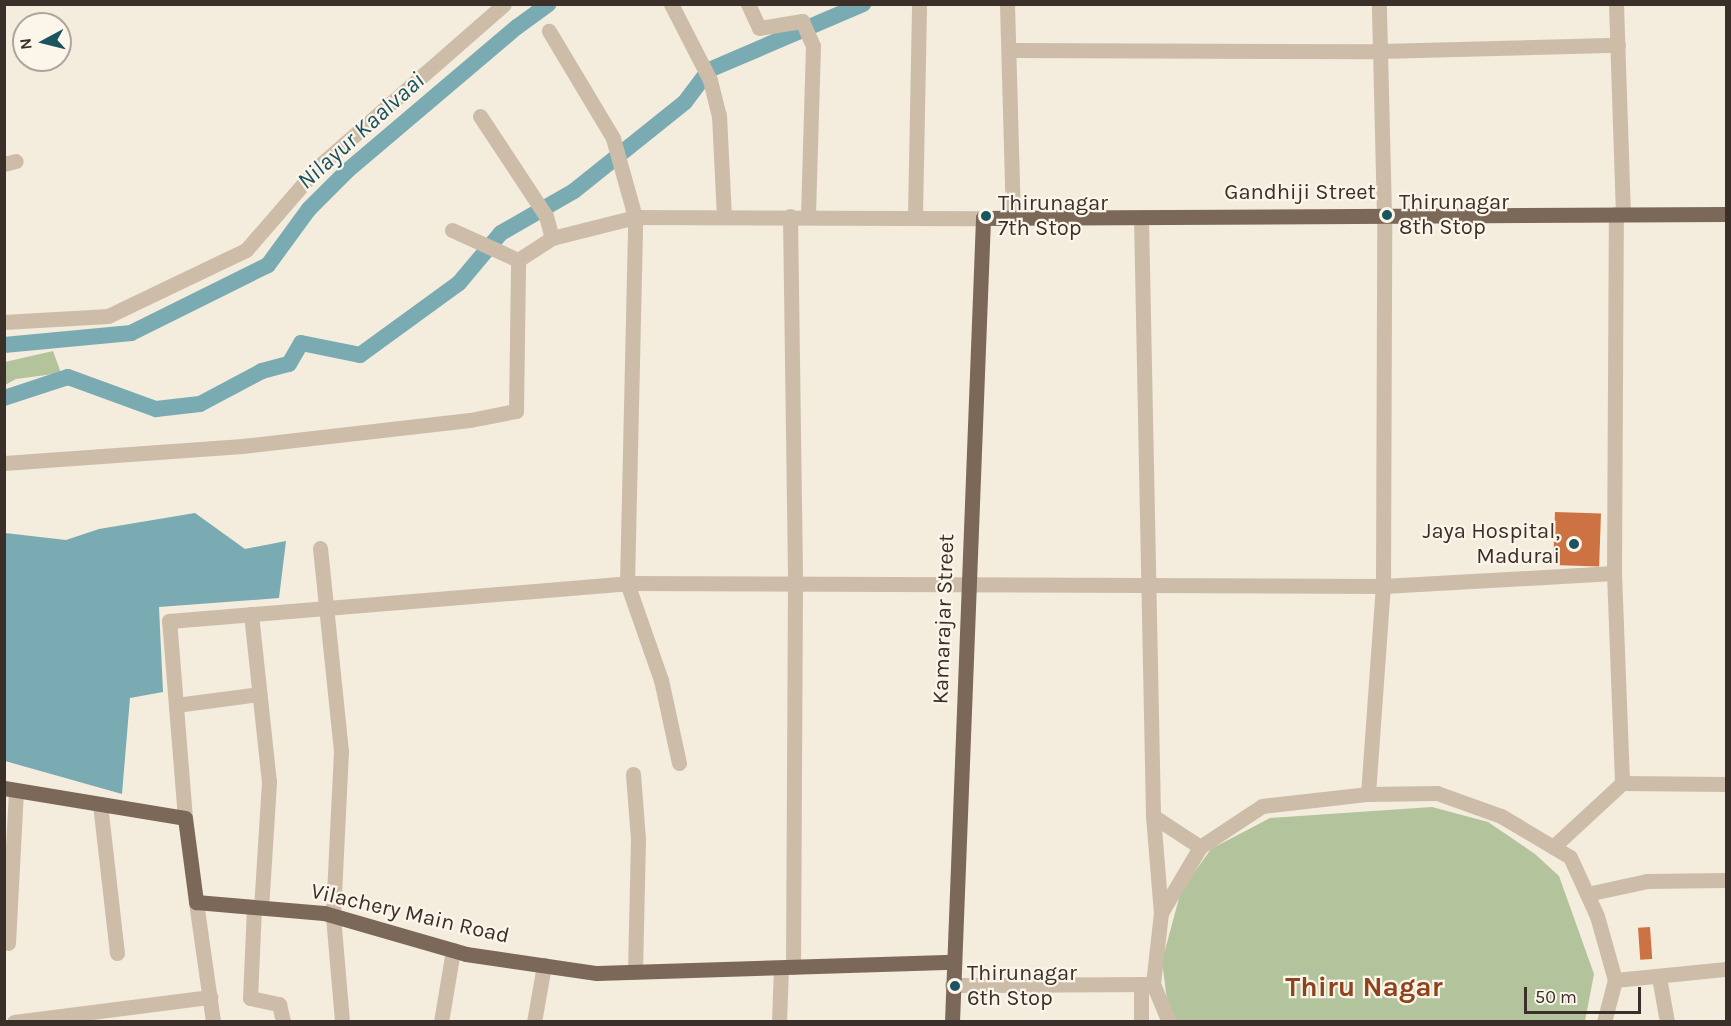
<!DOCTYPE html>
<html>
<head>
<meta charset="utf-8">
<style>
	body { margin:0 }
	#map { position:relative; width:1731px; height:1026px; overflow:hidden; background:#f4ecdd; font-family:Karla,sans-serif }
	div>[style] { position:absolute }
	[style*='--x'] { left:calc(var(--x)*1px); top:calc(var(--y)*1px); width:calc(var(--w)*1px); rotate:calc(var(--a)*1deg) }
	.green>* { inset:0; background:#b3c49c }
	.water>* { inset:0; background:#7aabb3 }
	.canal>* { height:16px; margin:-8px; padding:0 8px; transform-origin:8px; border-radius:8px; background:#7aabb3 }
	.building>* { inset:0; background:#cd7242; transform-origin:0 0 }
	.minor>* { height:15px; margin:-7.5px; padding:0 7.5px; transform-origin:7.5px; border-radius:7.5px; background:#cdbda8 }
	.major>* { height:15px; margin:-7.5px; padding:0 7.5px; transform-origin:7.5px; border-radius:7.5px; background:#7c6859 }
	.dots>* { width:16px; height:16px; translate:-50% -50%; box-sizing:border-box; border:3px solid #fbf5ea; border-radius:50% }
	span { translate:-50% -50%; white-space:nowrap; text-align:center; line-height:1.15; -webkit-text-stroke:4.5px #fbf5ea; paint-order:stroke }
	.street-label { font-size:22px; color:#3a3029 }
	.poi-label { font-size:22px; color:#3a3029 }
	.left { translate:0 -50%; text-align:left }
	.right { translate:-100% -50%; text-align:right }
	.water-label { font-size:24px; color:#1b535e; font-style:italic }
	.district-label { font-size:28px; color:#8e431c; font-weight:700 }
	.frame { position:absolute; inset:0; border:6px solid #3a3029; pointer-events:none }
	.north { position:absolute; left:12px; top:12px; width:60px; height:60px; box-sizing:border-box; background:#fbf5ea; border:2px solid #aea69d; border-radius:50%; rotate:263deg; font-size:16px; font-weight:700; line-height:24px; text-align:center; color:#3a3029 }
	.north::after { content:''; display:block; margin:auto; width:21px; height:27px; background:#1b535e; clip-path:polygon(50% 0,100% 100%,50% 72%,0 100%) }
	.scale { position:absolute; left:1524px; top:987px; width:117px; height:27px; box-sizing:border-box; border:3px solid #3a3029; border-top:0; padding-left:8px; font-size:18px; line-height:21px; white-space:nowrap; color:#3a3029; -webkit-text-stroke:4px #fbf5ea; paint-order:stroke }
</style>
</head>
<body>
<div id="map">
	<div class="green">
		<div style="clip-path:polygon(53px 351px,61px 373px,16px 379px,5px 385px,5px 362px)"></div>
		<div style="clip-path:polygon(1432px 807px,1488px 822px,1535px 854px,1559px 876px,1594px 974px,1585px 1021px,1176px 1022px,1167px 1000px,1162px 961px,1181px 891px,1211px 849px,1270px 818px)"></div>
	</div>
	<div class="water">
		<div style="clip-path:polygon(195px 513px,245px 549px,286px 541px,279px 598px,159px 607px,163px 692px,130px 698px,122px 794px,5px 761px,5px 533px,66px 540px,99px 529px)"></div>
	</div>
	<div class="canal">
		<div style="--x:4;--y:345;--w:128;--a:-5.4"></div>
		<div style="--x:131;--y:333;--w:153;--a:-26.4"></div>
		<div style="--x:268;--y:265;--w:69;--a:-53.8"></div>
		<div style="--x:309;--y:209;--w:54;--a:-45"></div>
		<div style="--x:347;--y:171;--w:223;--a:-40.3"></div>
		<div style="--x:517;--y:27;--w:39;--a:-36"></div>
		<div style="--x:4;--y:398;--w:67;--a:-18.2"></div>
		<div style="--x:68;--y:377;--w:94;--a:20"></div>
		<div style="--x:156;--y:409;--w:44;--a:-6.5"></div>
		<div style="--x:200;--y:404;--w:70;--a:-28"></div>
		<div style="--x:262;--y:371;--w:28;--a:-15"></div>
		<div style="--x:289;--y:364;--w:24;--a:-60"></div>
		<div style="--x:301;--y:343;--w:60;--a:11.5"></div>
		<div style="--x:360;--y:355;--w:122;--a:-36"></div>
		<div style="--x:459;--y:283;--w:65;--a:-50"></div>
		<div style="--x:501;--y:233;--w:84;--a:-29.9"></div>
		<div style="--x:574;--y:191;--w:142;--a:-38.7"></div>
		<div style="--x:685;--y:102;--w:40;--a:-53"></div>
		<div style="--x:709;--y:70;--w:168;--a:-23.2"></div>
	</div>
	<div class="building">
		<div style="left:1555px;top:512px;width:46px;height:53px;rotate:2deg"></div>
		<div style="left:1650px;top:927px;width:32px;height:12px;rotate:86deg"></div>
	</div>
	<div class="minor">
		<div style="--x:671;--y:4;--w:85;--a:62.8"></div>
		<div style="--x:710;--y:80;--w:36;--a:76"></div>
		<div style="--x:719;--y:115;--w:102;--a:87.2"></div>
		<div style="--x:748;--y:4;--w:26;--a:65"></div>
		<div style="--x:759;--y:28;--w:44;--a:-9.2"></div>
		<div style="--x:802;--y:21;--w:27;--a:66"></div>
		<div style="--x:813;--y:46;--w:171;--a:91.7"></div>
		<div style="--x:1007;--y:4;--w:214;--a:88.4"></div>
		<div style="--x:1616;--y:4;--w:210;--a:88.1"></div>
		<div style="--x:1009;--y:50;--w:372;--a:0.2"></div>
		<div style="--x:1381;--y:51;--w:237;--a:-1.5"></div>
		<div style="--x:480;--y:116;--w:120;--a:56.6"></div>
		<div style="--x:546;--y:216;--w:23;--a:75"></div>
		<div style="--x:4;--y:164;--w:12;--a:-14"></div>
		<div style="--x:790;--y:216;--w:369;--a:89.2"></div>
		<div style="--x:795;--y:585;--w:382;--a:90.3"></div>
		<div style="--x:915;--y:216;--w:212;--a:-88.9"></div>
		<div style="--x:1141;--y:217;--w:599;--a:88.85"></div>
		<div style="--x:1153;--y:816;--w:56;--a:33.4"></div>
		<div style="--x:452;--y:230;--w:72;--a:24.4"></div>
		<div style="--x:4;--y:322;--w:104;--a:-3.3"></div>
		<div style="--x:108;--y:316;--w:153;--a:-25.6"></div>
		<div style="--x:246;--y:250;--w:110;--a:-49.1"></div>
		<div style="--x:318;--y:167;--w:247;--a:-41.2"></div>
		<div style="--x:4;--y:463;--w:239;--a:-4.1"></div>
		<div style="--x:242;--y:446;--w:229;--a:-6.5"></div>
		<div style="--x:470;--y:420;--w:47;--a:-11.1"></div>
		<div style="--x:516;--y:411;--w:151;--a:-89.2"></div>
		<div style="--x:518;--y:260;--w:40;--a:-32.9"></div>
		<div style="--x:552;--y:238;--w:86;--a:-14.2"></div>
		<div style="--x:635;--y:217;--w:82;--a:-105.6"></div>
		<div style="--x:613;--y:138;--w:125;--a:-120.9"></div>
		<div style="--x:320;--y:548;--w:204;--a:84.1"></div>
		<div style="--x:341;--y:751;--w:165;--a:92.8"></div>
		<div style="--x:333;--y:916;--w:106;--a:85.1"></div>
		<div style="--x:1614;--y:573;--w:210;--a:87.8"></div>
		<div style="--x:1622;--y:783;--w:104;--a:0.6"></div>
		<div style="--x:251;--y:614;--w:169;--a:83.9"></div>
		<div style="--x:269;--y:782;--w:126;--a:93.6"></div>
		<div style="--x:176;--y:705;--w:84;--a:-7.5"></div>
		<div style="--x:679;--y:763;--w:85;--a:-102.2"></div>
		<div style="--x:661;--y:680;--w:103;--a:-109.3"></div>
		<div style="--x:627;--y:583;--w:756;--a:0.23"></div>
		<div style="--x:1383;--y:586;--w:231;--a:-3.2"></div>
		<div style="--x:1614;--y:573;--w:359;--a:-89.7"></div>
		<div style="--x:633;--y:774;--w:65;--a:85.6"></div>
		<div style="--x:638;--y:839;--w:133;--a:91.3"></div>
		<div style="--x:1368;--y:794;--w:209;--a:-85.9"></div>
		<div style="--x:1383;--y:586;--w:371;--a:-89.8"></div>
		<div style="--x:1384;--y:215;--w:211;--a:-91.4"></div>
		<div style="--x:100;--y:804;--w:150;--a:83.5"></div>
		<div style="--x:1153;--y:816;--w:97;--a:85.3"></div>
		<div style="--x:185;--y:818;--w:198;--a:-94.6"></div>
		<div style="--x:169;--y:621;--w:460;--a:-4.7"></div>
		<div style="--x:627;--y:583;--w:366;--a:-88.7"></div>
		<div style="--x:635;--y:217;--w:348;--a:0.2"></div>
		<div style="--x:1553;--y:847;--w:94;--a:-42.8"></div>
		<div style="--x:1587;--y:894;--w:61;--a:-12.2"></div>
		<div style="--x:1647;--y:881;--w:79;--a:-0.7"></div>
		<div style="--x:196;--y:902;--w:121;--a:81.9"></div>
		<div style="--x:254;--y:907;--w:91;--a:92.5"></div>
		<div style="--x:250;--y:998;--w:30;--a:12"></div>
		<div style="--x:279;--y:1004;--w:18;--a:77"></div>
		<div style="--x:8;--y:943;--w:153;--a:-87"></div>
		<div style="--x:1659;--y:977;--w:46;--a:79.9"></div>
		<div style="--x:1615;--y:980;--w:112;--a:-5.7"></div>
		<div style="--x:1141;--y:984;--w:38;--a:90"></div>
		<div style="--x:952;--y:985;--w:201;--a:-0.3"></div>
		<div style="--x:14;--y:1022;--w:198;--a:-7.3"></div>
		<div style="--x:441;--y:1022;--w:73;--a:-80.5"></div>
		<div style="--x:534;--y:1022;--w:58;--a:-80"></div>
		<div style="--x:779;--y:1022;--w:54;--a:-87.9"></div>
		<div style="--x:1169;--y:1022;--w:41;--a:-112.8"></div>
		<div style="--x:1153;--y:984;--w:71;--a:-83.6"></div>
		<div style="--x:1161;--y:913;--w:77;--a:-59.4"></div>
		<div style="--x:1200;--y:847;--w:74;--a:-33.5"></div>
		<div style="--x:1262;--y:806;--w:107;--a:-6.5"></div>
		<div style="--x:1368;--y:794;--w:69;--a:-0.8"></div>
		<div style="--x:1437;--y:793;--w:68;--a:19.8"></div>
		<div style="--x:1501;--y:816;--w:80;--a:30.7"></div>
		<div style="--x:1570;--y:857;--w:65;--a:65.4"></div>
		<div style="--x:1597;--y:916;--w:66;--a:74.3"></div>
		<div style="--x:1615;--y:980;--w:43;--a:104.7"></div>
	</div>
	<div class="major">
		<div style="--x:4;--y:788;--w:183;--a:9.4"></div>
		<div style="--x:185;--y:818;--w:85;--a:82.5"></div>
		<div style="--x:196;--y:902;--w:128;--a:4.9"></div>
		<div style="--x:324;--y:913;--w:148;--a:16.1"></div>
		<div style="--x:466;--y:954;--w:132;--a:8.3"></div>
		<div style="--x:597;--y:973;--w:356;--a:-1.8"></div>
		<div style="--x:952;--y:1022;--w:805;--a:-87.79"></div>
		<div style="--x:983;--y:218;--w:743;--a:-0.31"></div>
	</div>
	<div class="dots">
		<div style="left:1387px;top:215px;background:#1b535e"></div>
		<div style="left:986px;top:216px;background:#1b535e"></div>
		<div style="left:1574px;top:544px;background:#1b535e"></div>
		<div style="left:955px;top:986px;background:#1b535e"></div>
	</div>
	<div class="street-label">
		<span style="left:1300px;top:193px">Gandhiji Street</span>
		<span style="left:944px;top:619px;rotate:-88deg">Kamarajar Street</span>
		<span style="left:410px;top:914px;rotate:13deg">Vilachery Main Road</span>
	</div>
	<div class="poi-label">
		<span class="left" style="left:1399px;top:215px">Thirunagar<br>8th Stop</span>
		<span class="left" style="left:998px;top:216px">Thirunagar<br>7th Stop</span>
		<span class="right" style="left:1560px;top:544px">Jaya Hospital,<br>Madurai</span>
		<span class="left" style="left:967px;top:986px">Thirunagar<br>6th Stop</span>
	</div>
	<div class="water-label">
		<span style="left:361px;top:131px;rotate:-42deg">Nilayur Kaalvaai</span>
	</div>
	<div class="district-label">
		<span style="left:1364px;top:987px">Thiru Nagar</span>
	</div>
	<div class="frame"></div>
	<div class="north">N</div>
	<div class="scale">50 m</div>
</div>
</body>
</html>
